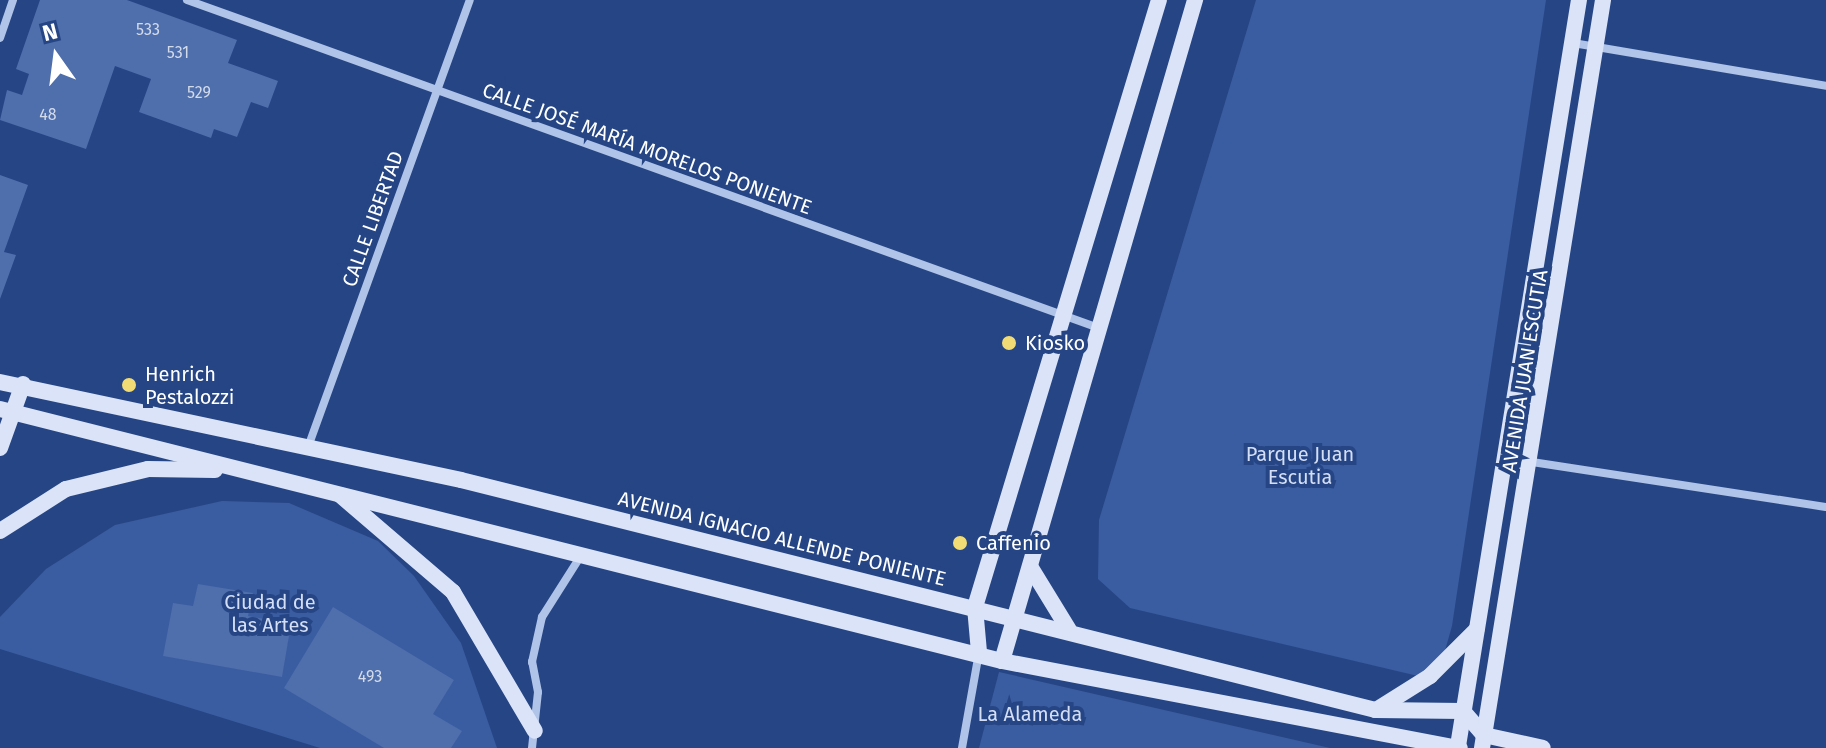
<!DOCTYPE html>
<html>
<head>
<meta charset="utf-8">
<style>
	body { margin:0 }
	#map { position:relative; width:1826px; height:748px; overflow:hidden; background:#264585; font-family:"Fira Sans",sans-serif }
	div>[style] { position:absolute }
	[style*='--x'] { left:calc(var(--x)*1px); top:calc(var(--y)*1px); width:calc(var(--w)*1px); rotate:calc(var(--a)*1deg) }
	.green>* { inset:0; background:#3a5da1 }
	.building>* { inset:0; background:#4e6eac }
	.street>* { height:8px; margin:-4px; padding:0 4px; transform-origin:4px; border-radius:4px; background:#b0c3e8 }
	.secondary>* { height:16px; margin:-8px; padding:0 8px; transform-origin:8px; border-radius:8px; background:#dae3f7 }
	.dots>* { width:22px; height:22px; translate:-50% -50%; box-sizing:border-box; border:4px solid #264585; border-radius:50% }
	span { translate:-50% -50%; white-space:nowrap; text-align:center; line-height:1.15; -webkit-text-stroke:8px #264585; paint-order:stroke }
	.number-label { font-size:16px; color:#d3dbea }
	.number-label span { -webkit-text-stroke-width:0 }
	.street-label { font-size:20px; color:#fff }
	.poi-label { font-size:20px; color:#fff }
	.left { translate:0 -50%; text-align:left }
	.park-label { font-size:20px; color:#d4dff6 }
	.north { position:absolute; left:16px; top:16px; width:80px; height:80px; -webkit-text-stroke:6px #264585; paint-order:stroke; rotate:346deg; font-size:22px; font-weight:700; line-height:32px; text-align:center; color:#fff }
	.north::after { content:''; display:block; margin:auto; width:28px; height:36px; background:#fff; clip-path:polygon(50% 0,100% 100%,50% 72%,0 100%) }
</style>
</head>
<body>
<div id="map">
	<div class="green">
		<div style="clip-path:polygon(1256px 0,1546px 0,1452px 626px,1442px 661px,1418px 676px,1130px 608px,1098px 579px,1099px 520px)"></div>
		<div style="clip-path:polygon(222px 501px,289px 503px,378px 541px,414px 576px,461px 643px,497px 748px,320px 748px,0 649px,0 617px,46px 569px,115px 525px)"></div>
		<div style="clip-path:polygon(999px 672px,1330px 748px,979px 748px)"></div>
	</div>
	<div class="building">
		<div style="clip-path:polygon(40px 0,127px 0,237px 40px,228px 63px,278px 81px,268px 108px,251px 102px,237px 137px,214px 129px,211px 138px,139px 112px,151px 79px,115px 66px,86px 149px,0 120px,7px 90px,22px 95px,29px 74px,16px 69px)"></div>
		<div style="clip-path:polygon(0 175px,28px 185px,4px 252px,16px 255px,0 299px)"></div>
		<div style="clip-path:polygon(198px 584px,253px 593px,248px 616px,291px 624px,282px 677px,163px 656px,173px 603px,193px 606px)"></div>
		<div style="clip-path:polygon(333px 607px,454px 680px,433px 714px,462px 731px,451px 748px,384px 748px,284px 688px)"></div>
	</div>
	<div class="street">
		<div style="--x:187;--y:0;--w:966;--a:19.79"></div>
		<div style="--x:0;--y:38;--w:40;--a:-71.1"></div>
		<div style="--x:1573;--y:43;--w:257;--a:9.6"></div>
		<div style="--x:1507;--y:439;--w:34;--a:43"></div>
		<div style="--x:1532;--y:462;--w:297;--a:8.7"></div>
		<div style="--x:308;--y:447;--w:475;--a:-70.1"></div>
		<div style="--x:532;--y:748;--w:56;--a:-83.9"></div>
		<div style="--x:538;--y:692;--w:31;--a:-101"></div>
		<div style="--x:532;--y:662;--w:46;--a:-77.5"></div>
		<div style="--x:542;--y:617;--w:75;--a:-57.6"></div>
		<div style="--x:962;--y:748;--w:97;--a:-79.9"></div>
	</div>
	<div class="secondary">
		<div style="--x:0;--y:382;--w:471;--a:12"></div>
		<div style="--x:461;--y:480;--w:942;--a:14.12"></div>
		<div style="--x:1375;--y:710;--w:88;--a:0.7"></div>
		<div style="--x:1463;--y:711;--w:32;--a:49"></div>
		<div style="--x:1484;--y:735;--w:60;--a:12.4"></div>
		<div style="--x:0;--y:409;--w:1033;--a:14.12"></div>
		<div style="--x:1002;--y:661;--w:466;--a:10.8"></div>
		<div style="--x:0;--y:448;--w:68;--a:-70.2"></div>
		<div style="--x:340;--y:495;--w:149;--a:40.6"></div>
		<div style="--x:453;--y:592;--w:161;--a:59.5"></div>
		<div style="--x:0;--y:531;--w:78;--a:-32.5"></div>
		<div style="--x:66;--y:489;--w:84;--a:-13.7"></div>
		<div style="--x:148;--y:469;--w:67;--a:0.9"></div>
		<div style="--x:1031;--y:568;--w:73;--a:58.5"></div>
		<div style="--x:979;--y:652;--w:45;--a:-95.1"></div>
		<div style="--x:975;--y:607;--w:634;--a:-73.14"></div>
		<div style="--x:1002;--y:661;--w:689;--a:-73.72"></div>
		<div style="--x:1376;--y:710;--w:64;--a:-32.2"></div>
		<div style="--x:1430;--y:676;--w:66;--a:-45"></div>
		<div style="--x:1458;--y:746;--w:756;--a:-80.79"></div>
		<div style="--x:1482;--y:748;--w:758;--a:-80.81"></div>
	</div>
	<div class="dots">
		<div style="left:1009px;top:343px;background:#f1db75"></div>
		<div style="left:129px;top:385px;background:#f1db75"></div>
		<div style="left:960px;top:543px;background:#f1db75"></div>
	</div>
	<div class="number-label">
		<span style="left:148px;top:30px">533</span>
		<span style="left:178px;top:53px">531</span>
		<span style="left:199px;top:93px">529</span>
		<span style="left:48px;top:115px">48</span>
		<span style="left:370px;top:677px">493</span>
	</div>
	<div class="street-label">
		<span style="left:647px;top:149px;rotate:20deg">CALLE JOSÉ MARÍA MORELOS PONIENTE</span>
		<span style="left:373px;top:219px;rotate:-70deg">CALLE LIBERTAD</span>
		<span style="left:1525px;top:371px;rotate:-81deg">AVENIDA JUAN ESCUTIA</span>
		<span style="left:782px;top:539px;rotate:14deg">AVENIDA IGNACIO ALLENDE PONIENTE</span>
	</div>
	<div class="poi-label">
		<span class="left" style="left:1025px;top:343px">Kiosko</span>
		<span class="left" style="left:145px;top:386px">Henrich<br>Pestalozzi</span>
		<span class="left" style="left:976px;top:543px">Caffenio</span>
	</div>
	<div class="park-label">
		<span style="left:1300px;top:466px">Parque Juan<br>Escutia</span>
		<span style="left:270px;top:614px">Ciudad de<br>las Artes</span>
		<span style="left:1030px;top:714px">La Alameda</span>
	</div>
	<div class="north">N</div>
</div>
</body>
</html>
